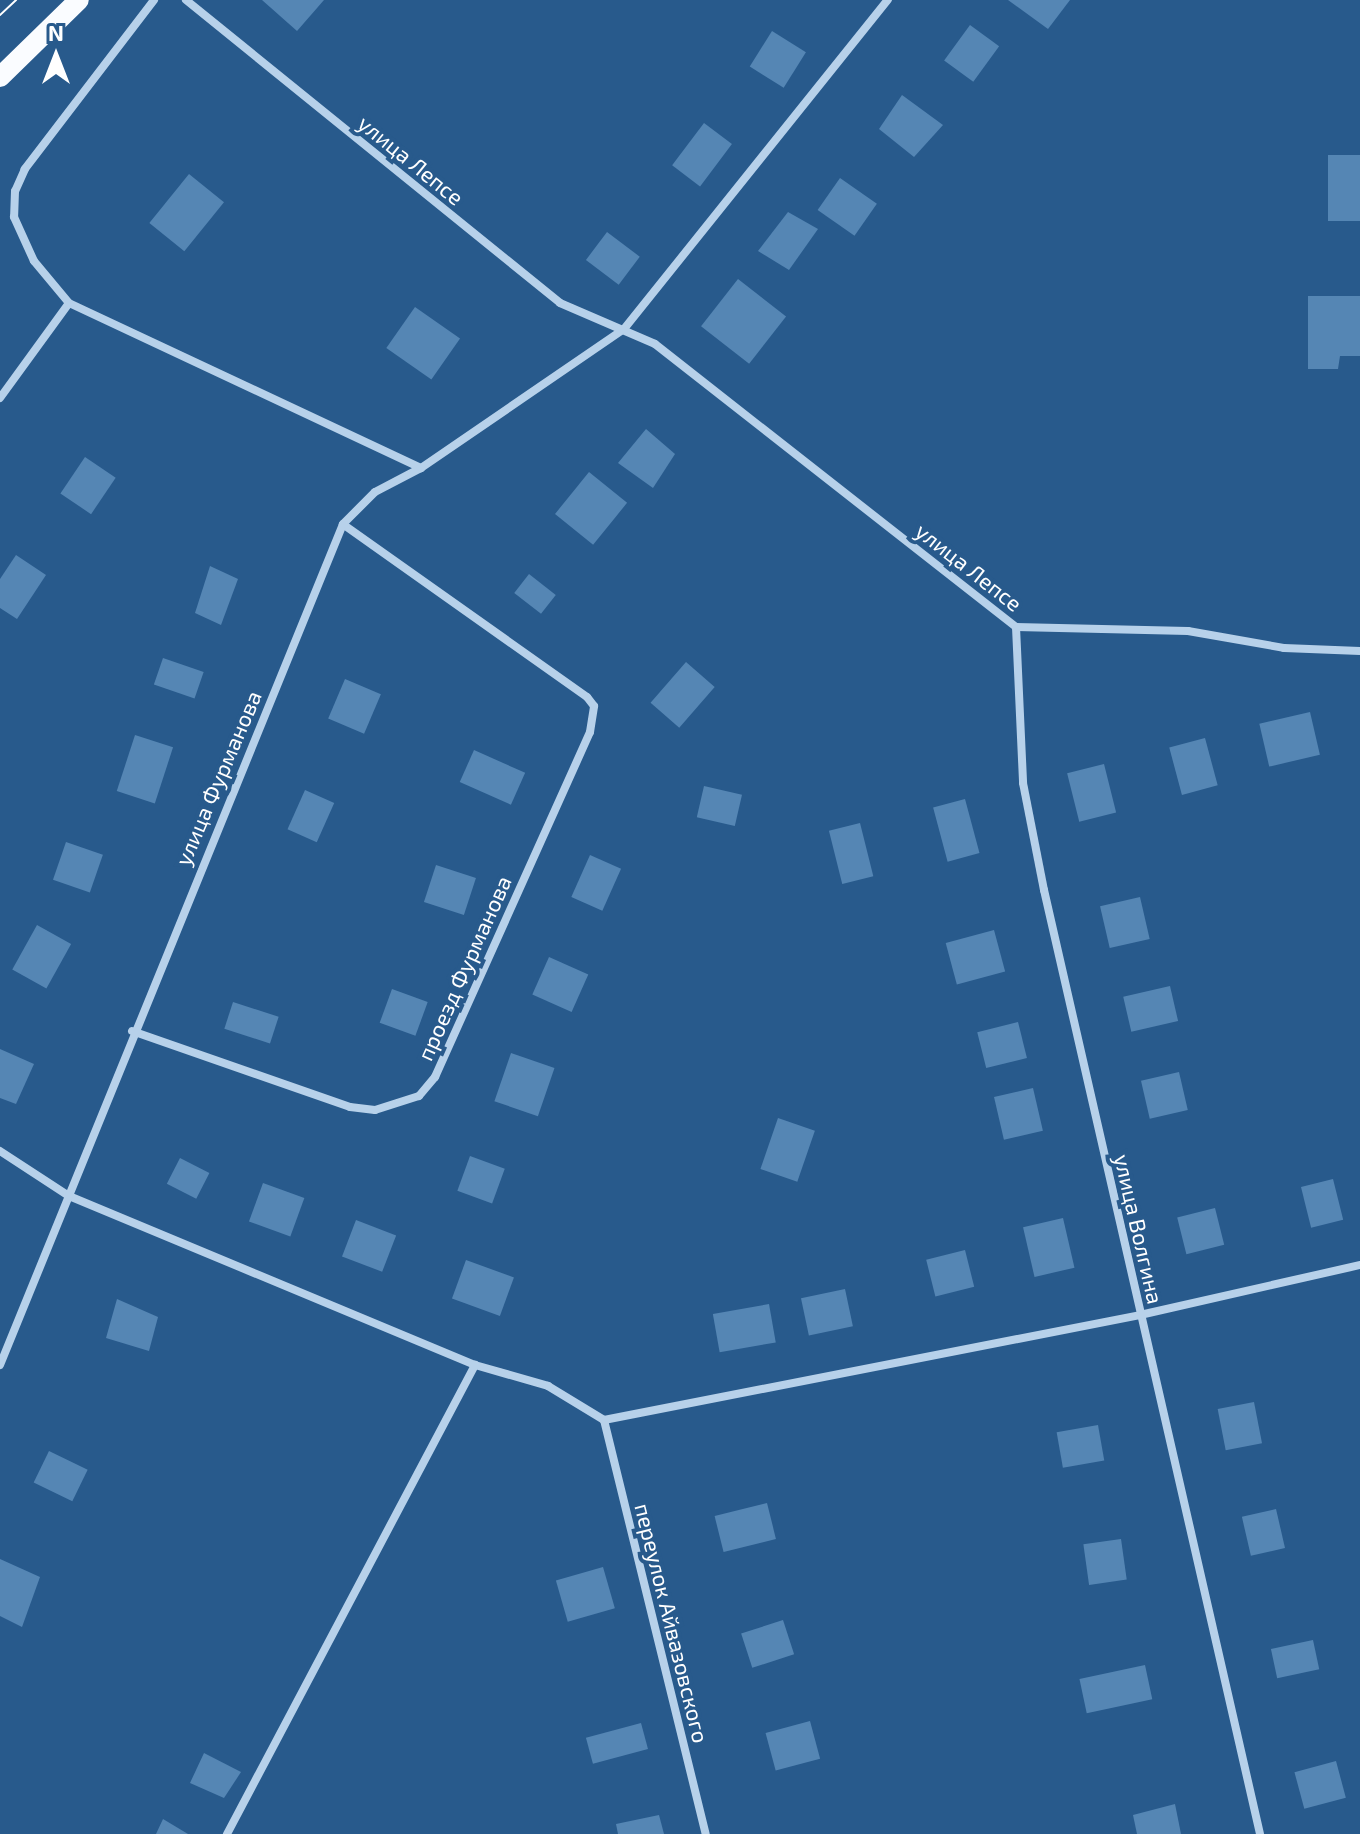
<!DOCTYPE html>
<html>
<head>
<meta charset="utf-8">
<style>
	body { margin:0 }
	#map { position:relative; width:1360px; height:1834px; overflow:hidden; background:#285a8c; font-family:"Exo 2",sans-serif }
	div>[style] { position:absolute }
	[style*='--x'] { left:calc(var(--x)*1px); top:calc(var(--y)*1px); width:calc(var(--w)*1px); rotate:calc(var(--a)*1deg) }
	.building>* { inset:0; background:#5586b4; transform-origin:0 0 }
	.minor>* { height:8px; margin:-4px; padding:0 4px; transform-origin:4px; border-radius:4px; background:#b7d1ea }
	.primary>* { height:20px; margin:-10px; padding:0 10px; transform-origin:10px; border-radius:10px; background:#fafcff }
	.tram>* { height:2px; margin:-1px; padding:0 1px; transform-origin:1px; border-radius:1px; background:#fff }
	span { translate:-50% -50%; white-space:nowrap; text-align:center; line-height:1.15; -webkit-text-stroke:8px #285a8c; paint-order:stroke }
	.street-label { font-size:22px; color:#fff }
	.north { position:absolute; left:16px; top:16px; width:80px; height:80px; -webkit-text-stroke:6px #285a8c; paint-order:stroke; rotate:0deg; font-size:22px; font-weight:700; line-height:32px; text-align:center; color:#fff }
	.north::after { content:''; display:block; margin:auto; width:28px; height:36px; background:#fff; clip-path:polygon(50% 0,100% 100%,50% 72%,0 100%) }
</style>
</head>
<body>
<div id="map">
	<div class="building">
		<div style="clip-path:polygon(262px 0,324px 0,297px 31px)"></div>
		<div style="clip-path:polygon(1008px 0,1070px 0,1048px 29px)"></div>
		<div style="left:970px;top:25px;width:36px;height:44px;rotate:36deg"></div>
		<div style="left:772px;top:31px;width:40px;height:42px;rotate:32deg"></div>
		<div style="clip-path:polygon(902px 95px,943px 125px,914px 157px,879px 129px)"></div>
		<div style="left:704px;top:123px;width:35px;height:53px;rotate:37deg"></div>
		<div style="left:1328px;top:155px;width:32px;height:66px"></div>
		<div style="left:189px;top:174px;width:45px;height:63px;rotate:39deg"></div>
		<div style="left:840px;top:178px;width:45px;height:39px;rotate:35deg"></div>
		<div style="clip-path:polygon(788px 212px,818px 229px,789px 270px,758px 251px)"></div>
		<div style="left:607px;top:232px;width:41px;height:35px;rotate:37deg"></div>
		<div style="left:738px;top:279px;width:61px;height:60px;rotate:38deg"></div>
		<div style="clip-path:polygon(1308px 296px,1360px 296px,1360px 356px,1340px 356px,1338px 369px,1308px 369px)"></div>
		<div style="left:415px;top:307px;width:55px;height:50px;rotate:35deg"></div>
		<div style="clip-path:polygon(646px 429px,675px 454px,653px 488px,618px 463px)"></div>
		<div style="left:85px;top:457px;width:37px;height:44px;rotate:34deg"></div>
		<div style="left:589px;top:472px;width:49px;height:54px;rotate:39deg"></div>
		<div style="clip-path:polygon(16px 555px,46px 575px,17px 619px,0 608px,0 579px)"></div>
		<div style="clip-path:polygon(210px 566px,238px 579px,221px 625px,195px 613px)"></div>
		<div style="left:529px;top:574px;width:34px;height:24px;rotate:38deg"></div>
		<div style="left:163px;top:658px;width:43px;height:28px;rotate:19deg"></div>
		<div style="left:686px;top:662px;width:38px;height:54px;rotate:41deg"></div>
		<div style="left:345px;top:679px;width:39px;height:43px;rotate:23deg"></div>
		<div style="left:1310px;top:712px;width:44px;height:52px;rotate:77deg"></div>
		<div style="left:135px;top:735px;width:40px;height:59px;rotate:18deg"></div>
		<div style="left:1205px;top:738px;width:49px;height:37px;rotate:75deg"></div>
		<div style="left:474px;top:750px;width:56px;height:35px;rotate:24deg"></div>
		<div style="left:1104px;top:764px;width:50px;height:38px;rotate:76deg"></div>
		<div style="left:704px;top:786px;width:39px;height:32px;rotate:13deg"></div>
		<div style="left:305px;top:790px;width:32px;height:43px;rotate:24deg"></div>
		<div style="left:965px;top:799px;width:56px;height:33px;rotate:75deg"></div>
		<div style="left:860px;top:823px;width:55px;height:32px;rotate:76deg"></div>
		<div style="left:66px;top:842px;width:39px;height:40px;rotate:19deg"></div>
		<div style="left:590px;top:855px;width:34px;height:46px;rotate:24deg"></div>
		<div style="left:436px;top:865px;width:42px;height:39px;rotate:18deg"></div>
		<div style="left:1140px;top:897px;width:43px;height:41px;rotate:77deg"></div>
		<div style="left:37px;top:925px;width:39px;height:51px;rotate:29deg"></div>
		<div style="left:994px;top:930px;width:43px;height:50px;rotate:75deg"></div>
		<div style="left:549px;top:957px;width:43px;height:41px;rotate:24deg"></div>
		<div style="left:1170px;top:986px;width:36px;height:48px;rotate:77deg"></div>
		<div style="left:392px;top:989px;width:38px;height:36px;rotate:20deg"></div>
		<div style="left:233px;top:1002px;width:48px;height:28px;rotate:18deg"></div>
		<div style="left:1018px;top:1022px;width:37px;height:42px;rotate:76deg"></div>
		<div style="clip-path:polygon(0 1049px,34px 1064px,16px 1104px,0 1098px)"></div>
		<div style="left:511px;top:1053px;width:46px;height:51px;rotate:19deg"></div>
		<div style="left:1179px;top:1072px;width:39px;height:39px;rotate:77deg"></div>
		<div style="left:1033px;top:1088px;width:44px;height:40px;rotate:77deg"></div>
		<div style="left:778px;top:1118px;width:39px;height:54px;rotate:19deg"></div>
		<div style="left:470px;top:1156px;width:37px;height:37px;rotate:20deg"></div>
		<div style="left:180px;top:1158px;width:33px;height:29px;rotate:27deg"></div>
		<div style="left:1333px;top:1179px;width:42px;height:33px;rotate:76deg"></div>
		<div style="left:263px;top:1183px;width:44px;height:41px;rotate:20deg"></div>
		<div style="left:1215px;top:1208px;width:38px;height:39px;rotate:76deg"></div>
		<div style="left:1063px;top:1218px;width:51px;height:41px;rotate:77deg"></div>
		<div style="left:356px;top:1220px;width:43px;height:39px;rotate:21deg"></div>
		<div style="left:965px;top:1250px;width:38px;height:40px;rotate:76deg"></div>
		<div style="left:466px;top:1260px;width:51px;height:41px;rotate:20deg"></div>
		<div style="left:845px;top:1289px;width:38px;height:45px;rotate:78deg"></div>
		<div style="clip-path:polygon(117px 1299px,158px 1317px,149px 1351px,106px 1338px)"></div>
		<div style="left:769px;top:1304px;width:39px;height:57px;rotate:80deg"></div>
		<div style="left:1254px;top:1402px;width:42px;height:37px;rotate:79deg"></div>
		<div style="left:1098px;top:1425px;width:36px;height:42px;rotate:80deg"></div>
		<div style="left:49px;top:1451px;width:43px;height:35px;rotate:26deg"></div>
		<div style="left:767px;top:1503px;width:37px;height:54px;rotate:76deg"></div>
		<div style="left:1276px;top:1509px;width:40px;height:35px;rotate:77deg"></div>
		<div style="left:1121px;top:1539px;width:41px;height:38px;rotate:82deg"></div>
		<div style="clip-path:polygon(0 1559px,40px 1577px,22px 1627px,0 1616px)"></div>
		<div style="left:603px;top:1567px;width:43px;height:49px;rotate:74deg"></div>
		<div style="left:783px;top:1620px;width:36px;height:44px;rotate:72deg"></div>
		<div style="left:1313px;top:1640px;width:30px;height:43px;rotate:78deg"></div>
		<div style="left:1145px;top:1665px;width:35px;height:67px;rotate:78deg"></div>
		<div style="left:810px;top:1721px;width:39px;height:46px;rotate:75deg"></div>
		<div style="left:641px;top:1723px;width:27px;height:57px;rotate:75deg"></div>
		<div style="clip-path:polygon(204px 1753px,241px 1772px,224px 1798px,190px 1783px)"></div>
		<div style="left:1336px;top:1761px;width:38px;height:43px;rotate:75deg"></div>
		<div style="clip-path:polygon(1175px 1804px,1181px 1834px,1137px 1834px,1133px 1815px)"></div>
		<div style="clip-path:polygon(659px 1815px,664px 1834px,618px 1834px,616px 1824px)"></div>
		<div style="clip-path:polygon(163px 1819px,188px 1834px,156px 1834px)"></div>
	</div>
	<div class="minor">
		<div style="--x:154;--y:0;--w:213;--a:127.4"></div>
		<div style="--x:25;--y:169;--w:24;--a:114"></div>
		<div style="--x:15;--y:191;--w:26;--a:92"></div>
		<div style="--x:14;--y:217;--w:48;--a:65.6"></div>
		<div style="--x:34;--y:261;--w:55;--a:50.2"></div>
		<div style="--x:69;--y:303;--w:389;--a:25.1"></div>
		<div style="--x:186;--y:0;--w:481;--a:39"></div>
		<div style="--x:560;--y:303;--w:103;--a:23.3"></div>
		<div style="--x:655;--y:344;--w:459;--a:38.1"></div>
		<div style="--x:1016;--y:627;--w:172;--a:1.3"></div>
		<div style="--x:1188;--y:631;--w:97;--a:10"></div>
		<div style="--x:1284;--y:648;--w:76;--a:2.3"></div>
		<div style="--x:0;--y:398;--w:117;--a:-54"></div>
		<div style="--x:1016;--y:627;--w:156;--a:87.4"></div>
		<div style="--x:1023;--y:783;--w:109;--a:78.9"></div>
		<div style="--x:1044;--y:890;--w:968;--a:77.11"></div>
		<div style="--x:132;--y:1031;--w:231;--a:19.2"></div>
		<div style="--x:350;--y:1107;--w:25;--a:7"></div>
		<div style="--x:375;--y:1110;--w:46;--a:-17.7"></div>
		<div style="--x:419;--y:1096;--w:25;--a:-50"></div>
		<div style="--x:435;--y:1077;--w:378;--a:-65.8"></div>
		<div style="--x:590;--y:732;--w:26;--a:-81"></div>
		<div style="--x:594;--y:706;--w:11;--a:-128"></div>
		<div style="--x:587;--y:697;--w:299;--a:-144.7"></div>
		<div style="--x:0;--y:1151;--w:82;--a:33.1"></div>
		<div style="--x:69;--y:1196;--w:440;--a:22.6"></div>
		<div style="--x:475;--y:1365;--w:76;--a:16"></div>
		<div style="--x:548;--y:1386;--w:66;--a:31.3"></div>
		<div style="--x:604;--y:1420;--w:546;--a:-11.08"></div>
		<div style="--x:1140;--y:1315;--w:226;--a:-12.8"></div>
		<div style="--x:0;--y:1365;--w:908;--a:-67.81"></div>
		<div style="--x:343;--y:524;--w:45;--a:-45"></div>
		<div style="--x:375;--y:492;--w:52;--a:-27.6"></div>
		<div style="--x:421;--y:468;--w:246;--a:-34.4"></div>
		<div style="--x:624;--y:329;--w:422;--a:-51.3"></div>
		<div style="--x:604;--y:1420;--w:426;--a:76.2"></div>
		<div style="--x:227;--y:1834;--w:531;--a:-62.13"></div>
	</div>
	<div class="primary">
		<div style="--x:0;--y:77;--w:110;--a:-44.3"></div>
	</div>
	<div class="tram">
		<div style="--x:0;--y:15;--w:22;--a:-43"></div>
	</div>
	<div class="street-label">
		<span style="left:411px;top:160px;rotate:39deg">улица Лепсе</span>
		<span style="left:969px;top:567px;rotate:38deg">улица Лепсе</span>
		<span style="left:218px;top:778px;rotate:-67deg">улица Фурманова</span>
		<span style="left:464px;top:968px;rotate:-66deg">проезд Фурманова</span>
		<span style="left:1139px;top:1229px;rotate:77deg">улица Волгина</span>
		<span style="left:672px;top:1623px;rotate:76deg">переулок Айвазовского</span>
	</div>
	<div class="north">N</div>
</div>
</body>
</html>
